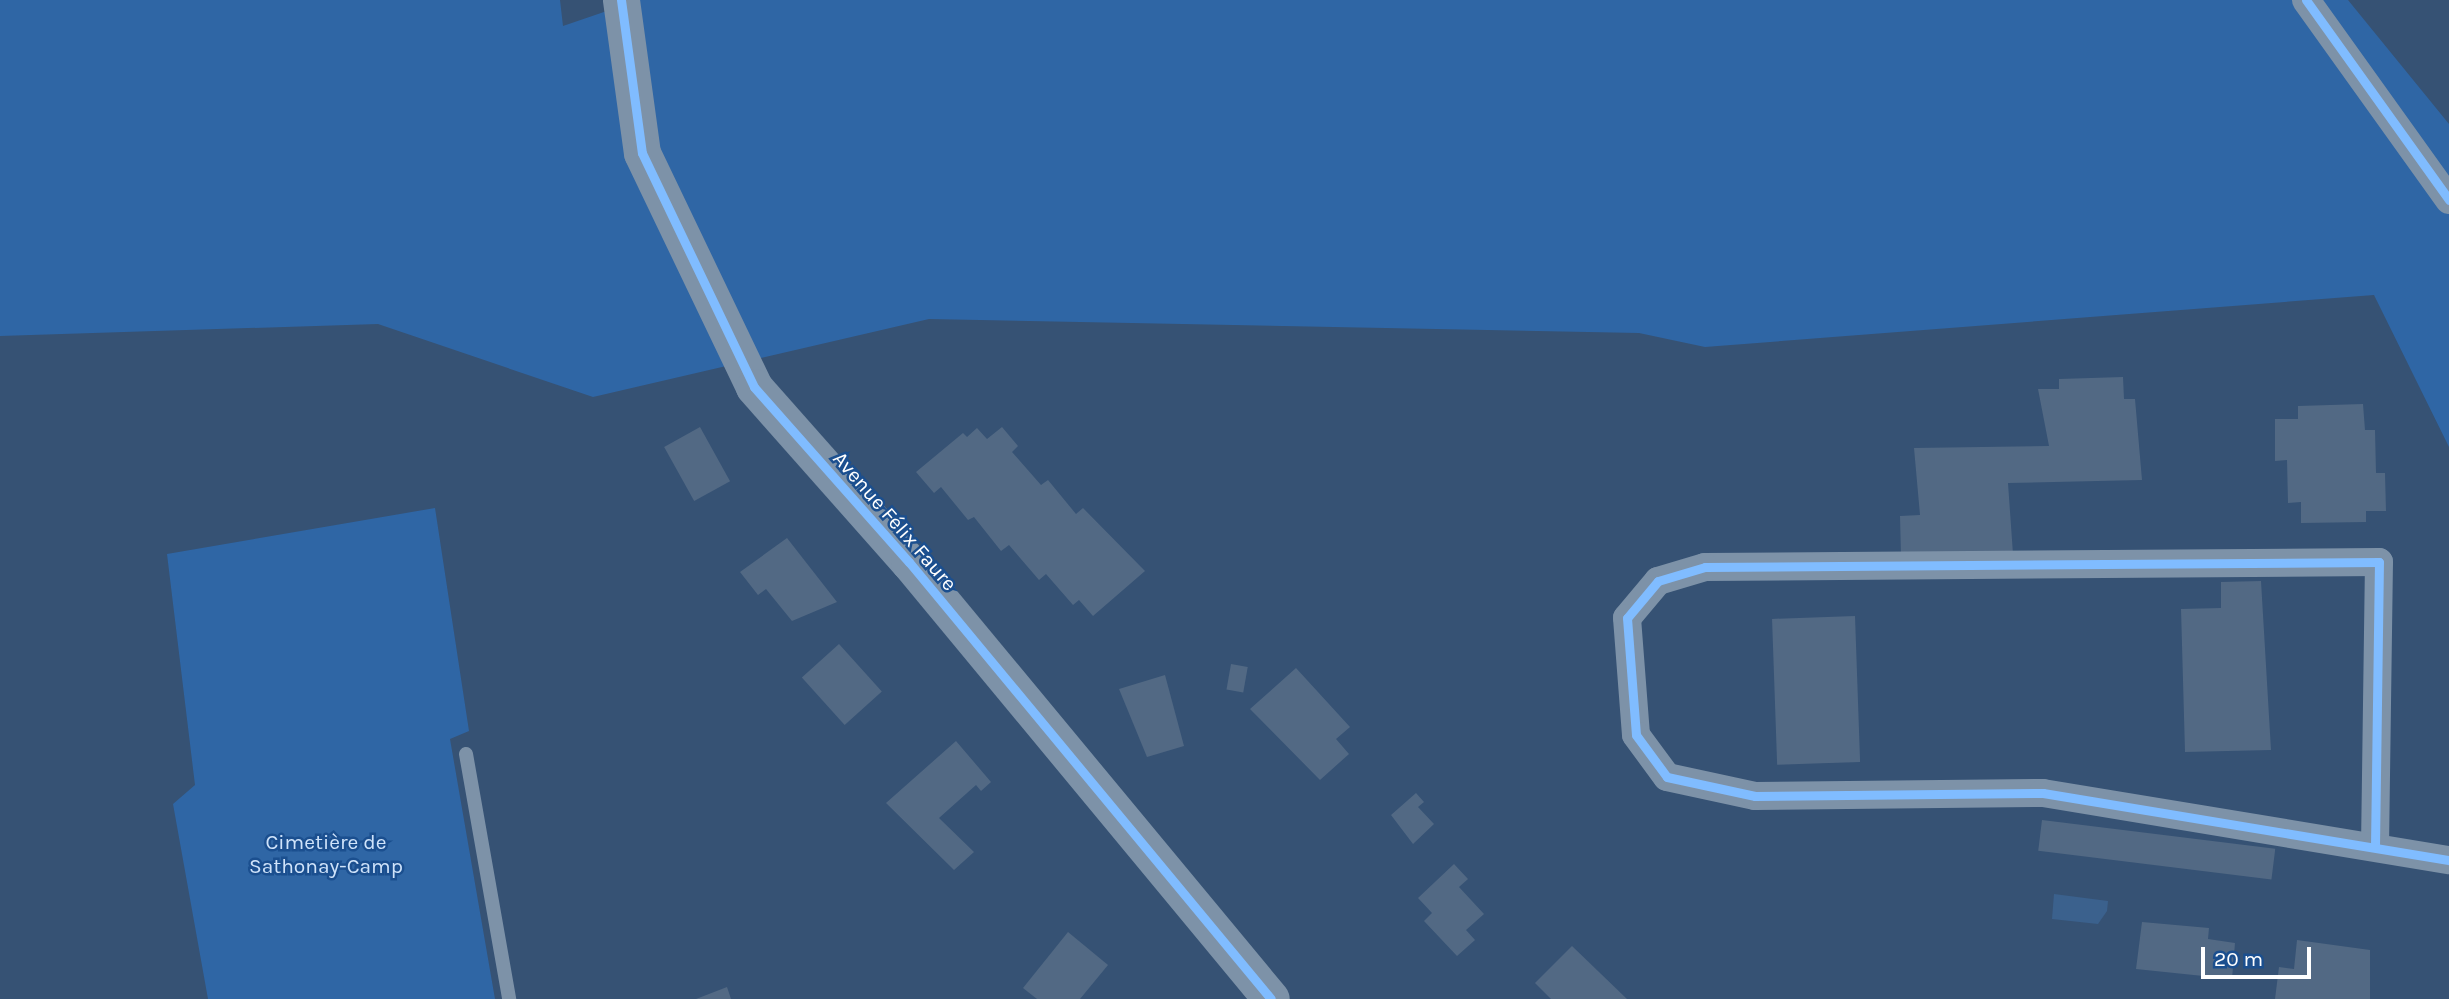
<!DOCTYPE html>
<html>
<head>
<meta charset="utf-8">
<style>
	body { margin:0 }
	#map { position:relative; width:2449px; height:999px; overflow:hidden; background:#365274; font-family:Karla,sans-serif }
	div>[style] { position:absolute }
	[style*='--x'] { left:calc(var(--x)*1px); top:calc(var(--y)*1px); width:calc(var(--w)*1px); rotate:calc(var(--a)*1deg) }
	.green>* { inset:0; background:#2f66a5 }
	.water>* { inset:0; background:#3b618d }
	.building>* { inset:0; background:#526984; transform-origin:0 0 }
	.service>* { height:14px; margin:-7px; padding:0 7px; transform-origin:7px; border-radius:7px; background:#7d92a8 }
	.minor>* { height:28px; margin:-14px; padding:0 14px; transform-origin:14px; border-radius:14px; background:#7d92a8 }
	.tertiary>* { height:37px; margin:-18.5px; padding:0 18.5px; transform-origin:18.5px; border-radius:18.5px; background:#7d92a8 }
	.cycleway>* { height:9px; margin:-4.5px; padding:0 4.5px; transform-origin:4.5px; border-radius:4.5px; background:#80bcff }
	span { translate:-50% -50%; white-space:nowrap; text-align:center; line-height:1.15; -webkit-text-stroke:5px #1b4f8f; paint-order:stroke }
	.street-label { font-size:21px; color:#fff }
	.park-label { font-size:21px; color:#cfe3fa }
	.scale { position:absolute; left:2201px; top:947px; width:110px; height:32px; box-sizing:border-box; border:4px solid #fff; border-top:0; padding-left:9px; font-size:21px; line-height:24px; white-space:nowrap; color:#fff; -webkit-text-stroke:5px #1b4f8f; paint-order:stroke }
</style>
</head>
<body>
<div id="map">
	<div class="green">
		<div style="clip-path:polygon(0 0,560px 0,563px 26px,639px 0,2348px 0,2449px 124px,2449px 447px,2374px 295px,1705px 347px,1639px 333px,929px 319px,593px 397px,378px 324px,0 336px)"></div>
		<div style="clip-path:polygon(435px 508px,469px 731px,450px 739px,495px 999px,208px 999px,173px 804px,195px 785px,167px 554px)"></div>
	</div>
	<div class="water">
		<div style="clip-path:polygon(2054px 894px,2108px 901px,2107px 911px,2098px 924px,2052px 919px)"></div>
	</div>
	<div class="building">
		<div style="clip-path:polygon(2123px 377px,2124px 399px,2135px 399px,2142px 480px,2008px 483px,2013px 554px,1901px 556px,1900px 516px,1920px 515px,1914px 448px,2049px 446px,2038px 389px,2059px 389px,2059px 379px)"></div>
		<div style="clip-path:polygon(2363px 404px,2365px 430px,2375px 430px,2376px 473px,2385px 473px,2386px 511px,2366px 511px,2366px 522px,2301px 523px,2301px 502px,2288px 503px,2287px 460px,2275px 461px,2275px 419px,2298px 419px,2298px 406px)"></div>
		<div style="left:700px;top:427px;width:62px;height:41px;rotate:61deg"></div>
		<div style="clip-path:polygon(1002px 427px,1018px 446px,1012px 452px,1041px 485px,1048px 480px,1076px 514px,1083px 508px,1145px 571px,1093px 616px,1079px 600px,1073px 605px,1046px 574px,1039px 580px,1009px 545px,1001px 551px,974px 517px,968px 520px,941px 487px,934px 493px,916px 472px,963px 433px,967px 437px,977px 428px,987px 439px)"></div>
		<div style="clip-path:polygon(787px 538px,837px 602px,792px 621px,766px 589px,758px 595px,740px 572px)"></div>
		<div style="clip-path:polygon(2261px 581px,2271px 750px,2185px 752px,2181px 609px,2221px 608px,2221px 582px)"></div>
		<div style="left:1855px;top:616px;width:146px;height:83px;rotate:88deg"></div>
		<div style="left:839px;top:644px;width:64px;height:50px;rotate:48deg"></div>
		<div style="left:1231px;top:664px;width:17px;height:26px;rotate:10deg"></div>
		<div style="clip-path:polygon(1296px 668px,1350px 727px,1336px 739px,1349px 754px,1320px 780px,1250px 709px)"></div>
		<div style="clip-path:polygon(1165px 675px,1184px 746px,1147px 757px,1119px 689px)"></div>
		<div style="clip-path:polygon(956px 741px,991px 782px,981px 791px,976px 785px,939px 818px,974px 852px,954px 870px,886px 803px)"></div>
		<div style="clip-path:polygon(1416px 793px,1424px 802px,1418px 807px,1434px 824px,1413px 844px,1391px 815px)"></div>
		<div style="left:2042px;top:820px;width:235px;height:31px;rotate:7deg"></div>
		<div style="clip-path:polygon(1454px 864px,1468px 879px,1459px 887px,1484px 914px,1466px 930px,1475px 940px,1457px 956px,1424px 921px,1432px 913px,1418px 898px)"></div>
		<div style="clip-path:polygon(2142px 922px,2209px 928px,2208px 939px,2235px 943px,2232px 979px,2136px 969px)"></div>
		<div style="clip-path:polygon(1068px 932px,1108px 965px,1080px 999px,1037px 999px,1023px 988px)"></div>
		<div style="clip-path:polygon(2297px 940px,2370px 950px,2370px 999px,2275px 999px,2279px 967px,2294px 969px)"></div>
		<div style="clip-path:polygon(1572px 946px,1627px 999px,1551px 999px,1535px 983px)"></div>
		<div style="clip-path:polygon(727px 987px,731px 999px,696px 999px)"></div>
	</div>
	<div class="service">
		<div style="--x:466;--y:754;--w:249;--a:80"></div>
	</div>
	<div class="minor">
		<div style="--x:2306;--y:0;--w:246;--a:54.4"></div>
		<div style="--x:2375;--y:847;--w:285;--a:-89.2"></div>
		<div style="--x:2379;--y:562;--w:674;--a:179.57"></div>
		<div style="--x:1705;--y:567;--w:49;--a:163.4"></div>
		<div style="--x:1658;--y:581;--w:48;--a:130"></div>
		<div style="--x:1627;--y:618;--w:117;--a:85.6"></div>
		<div style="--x:1636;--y:735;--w:52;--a:53.6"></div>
		<div style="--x:1667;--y:777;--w:90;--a:12.2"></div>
		<div style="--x:1755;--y:796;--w:288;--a:-0.6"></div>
		<div style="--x:2043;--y:793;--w:411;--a:9.4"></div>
	</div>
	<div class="tertiary">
		<div style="--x:621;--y:0;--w:154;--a:82.2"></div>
		<div style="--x:642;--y:153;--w:259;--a:64.4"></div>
		<div style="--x:754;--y:387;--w:234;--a:48.5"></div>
		<div style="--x:909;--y:562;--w:567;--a:50.36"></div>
	</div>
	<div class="cycleway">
		<div style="--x:621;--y:0;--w:154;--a:82.2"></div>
		<div style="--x:642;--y:153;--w:259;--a:64.4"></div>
		<div style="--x:754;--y:387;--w:234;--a:48.5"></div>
		<div style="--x:909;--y:562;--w:567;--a:50.36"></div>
		<div style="--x:2306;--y:0;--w:246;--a:54.4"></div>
		<div style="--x:2375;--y:847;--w:285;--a:-89.2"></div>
		<div style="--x:2379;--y:562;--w:674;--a:179.57"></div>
		<div style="--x:1705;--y:567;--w:49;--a:163.4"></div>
		<div style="--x:1658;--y:581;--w:48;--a:130"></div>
		<div style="--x:1627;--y:618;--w:117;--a:85.6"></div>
		<div style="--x:1636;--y:735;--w:52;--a:53.6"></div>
		<div style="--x:1667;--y:777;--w:90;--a:12.2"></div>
		<div style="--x:1755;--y:796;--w:288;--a:-0.6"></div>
		<div style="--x:2043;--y:793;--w:411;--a:9.4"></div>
	</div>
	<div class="street-label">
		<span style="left:895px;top:521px;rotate:49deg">Avenue Félix Faure</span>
	</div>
	<div class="park-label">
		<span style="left:326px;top:854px">Cimetière de<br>Sathonay-Camp</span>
	</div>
	<div class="scale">20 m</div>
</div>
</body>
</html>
